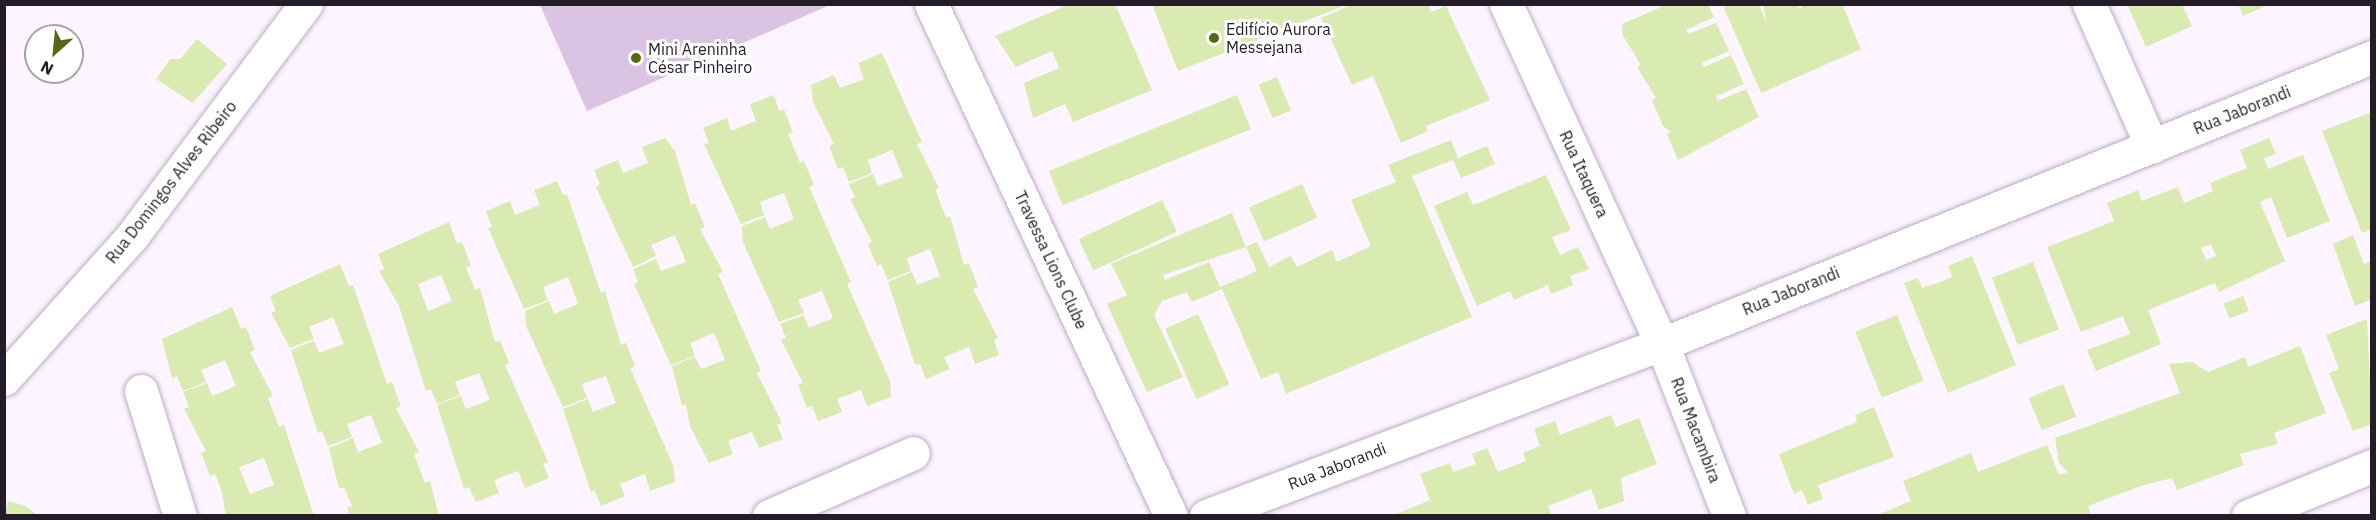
<!DOCTYPE html>
<html>
<head>
<meta charset="utf-8">
<style>
	body { margin:0 }
	#map { position:relative; width:2376px; height:520px; overflow:hidden; background:#fcf4ff; font-family:"IBM Plex Sans",sans-serif }
	div>[style] { position:absolute }
	[style*='--x'] { left:calc(var(--x)*1px); top:calc(var(--y)*1px); width:calc(var(--w)*1px); rotate:calc(var(--a)*1deg) }
	.green>* { inset:0; background:#dac3e3 }
	.building>* { inset:0; background:#d9ebb1; transform-origin:0 0 }
	.roads { filter:drop-shadow(0 0 2px #bdabc5) drop-shadow(0 0 2px #bdabc5) }
	.street>* { height:33px; margin:-16.5px; padding:0 16.5px; transform-origin:16.5px; border-radius:16.5px; background:#fff }
	.dots>* { width:16px; height:16px; translate:-50% -50%; box-sizing:border-box; border:3px solid #fff; border-radius:50% }
	span { translate:-50% -50%; white-space:nowrap; text-align:center; line-height:1.15; -webkit-text-stroke:6px #fff; paint-order:stroke }
	.poi-label { font-size:16px; color:#241c26 }
	.left { translate:0 -50%; text-align:left }
	.street-label { font-size:16px; color:#241c26 }
	.frame { position:absolute; inset:0; border:6px solid #241c26; pointer-events:none }
	.north { position:absolute; left:24px; top:24px; width:60px; height:60px; box-sizing:border-box; background:#fff; border:2px solid #a7a4a8; border-radius:50%; rotate:207deg; font-size:16px; font-weight:700; line-height:24px; text-align:center; color:#241c26 }
	.north::after { content:''; display:block; margin:auto; width:21px; height:27px; background:#576915; clip-path:polygon(50% 0,100% 100%,50% 72%,0 100%) }
</style>
</head>
<body>
<div id="map">
	<div class="green">
		<div style="clip-path:polygon(540px 5px,830px 5px,587px 111px)"></div>
	</div>
	<div class="building">
		<div style="clip-path:polygon(1070px 4px,1115px 4px,1152px 90px,1073px 122px,1065px 104px,1033px 118px,1024px 83px,1059px 68px,1052px 51px,1016px 67px,995px 36px)"></div>
		<div style="clip-path:polygon(1152px 4px,1346px 4px,1346px 5px,1178px 71px)"></div>
		<div style="clip-path:polygon(1353px 4px,1428px 4px,1431px 12px,1446px 6px,1490px 100px,1426px 126px,1428px 131px,1401px 143px,1373px 76px,1352px 85px,1321px 18px)"></div>
		<div style="clip-path:polygon(1729px 4px,1759px 4px,1767px 25px,1763px 4px,1798px 4px,1800px 10px,1803px 4px,1842px 4px,1861px 49px,1761px 93px,1724px 8px)"></div>
		<div style="clip-path:polygon(2127px 4px,2182px 4px,2192px 26px,2146px 47px)"></div>
		<div style="clip-path:polygon(2238px 4px,2270px 4px,2243px 16px)"></div>
		<div style="clip-path:polygon(1666px 5px,1708px 5px,1714px 17px,1686px 30px,1688px 34px,1716px 23px,1729px 51px,1702px 63px,1704px 67px,1731px 55px,1744px 84px,1716px 96px,1718px 101px,1746px 89px,1759px 117px,1678px 160px,1667px 134px,1671px 132px,1663px 126px,1652px 100px,1656px 98px,1637px 67px,1641px 65px,1623px 36px,1622px 24px)"></div>
		<div style="clip-path:polygon(197px 39px,227px 64px,193px 103px,156px 79px,170px 59px,180px 59px)"></div>
		<div style="clip-path:polygon(882px 53px,922px 142px,917px 144px,939px 188px,935px 189px,946px 218px,950px 216px,964px 265px,969px 263px,978px 287px,973px 289px,998px 338px,994px 340px,999px 355px,975px 364px,969px 347px,944px 357px,950px 369px,926px 379px,920px 364px,915px 365px,888px 282px,912px 272px,917px 285px,940px 276px,930px 249px,907px 258px,911px 271px,888px 280px,881px 264px,877px 266px,868px 244px,872px 242px,850px 199px,855px 198px,849px 184px,873px 174px,878px 186px,903px 177px,892px 150px,868px 160px,872px 173px,849px 182px,843px 167px,838px 169px,829px 146px,834px 144px,813px 102px,811px 85px,834px 75px,840px 88px,864px 79px,858px 63px)"></div>
		<div style="left:1277px;top:77px;width:36px;height:20px;rotate:67deg"></div>
		<div style="clip-path:polygon(774px 95px,779px 111px,784px 109px,793px 132px,788px 134px,800px 163px,804px 161px,814px 185px,809px 187px,851px 282px,847px 284px,890px 381px,891px 397px,867px 406px,861px 390px,837px 399px,842px 412px,818px 421px,812px 406px,807px 408px,798px 384px,803px 383px,781px 340px,786px 338px,780px 324px,804px 315px,809px 328px,833px 318px,822px 291px,798px 300px,804px 313px,779px 322px,743px 242px,742px 226px,765px 217px,770px 229px,794px 219px,784px 193px,760px 202px,764px 215px,741px 224px,704px 144px,709px 143px,703px 128px,727px 118px,731px 131px,756px 121px,750px 104px)"></div>
		<div style="left:1237px;top:95px;width:37px;height:203px;rotate:68deg"></div>
		<div style="clip-path:polygon(2372px 112px,2372px 229px,2362px 233px,2322px 131px)"></div>
		<div style="clip-path:polygon(665px 138px,675px 151px,691px 205px,695px 203px,705px 227px,700px 229px,723px 272px,718px 274px,761px 371px,757px 373px,782px 423px,777px 425px,783px 439px,759px 448px,752px 432px,728px 441px,733px 454px,709px 463px,690px 426px,686px 404px,682px 406px,672px 366px,695px 357px,701px 369px,725px 360px,714px 333px,690px 343px,695px 356px,671px 365px,634px 284px,638px 282px,633px 269px,656px 259px,661px 271px,686px 262px,675px 235px,651px 245px,656px 256px,633px 267px,596px 187px,600px 184px,594px 170px,618px 160px,623px 173px,648px 163px,642px 147px)"></div>
		<div style="clip-path:polygon(evenodd,2269px 138px,2276px 154px,2264px 158px,2268px 169px,2303px 155px,2330px 221px,2287px 238px,2271px 197px,2260px 202px,2285px 261px,2219px 292px,2215px 283px,2148px 310px,2161px 344px,2096px 371px,2087px 350px,2130px 334px,2123px 316px,2081px 332px,2047px 247px,2114px 221px,2107px 203px,2138px 190px,2142px 201px,2178px 187px,2184px 203px,2213px 191px,2210px 183px,2247px 168px,2240px 150px,2269px 138px,2211px 244px,2216px 256px,2206px 260px,2201px 248px,2211px 244px)"></div>
		<div style="clip-path:polygon(1451px 140px,1458px 158px,1487px 146px,1495px 164px,1461px 178px,1453px 160px,1412px 176px,1472px 317px,1286px 394px,1278px 372px,1261px 379px,1222px 289px,1192px 302px,1187px 292px,1162px 301px,1154px 315px,1183px 377px,1147px 392px,1107px 304px,1127px 295px,1111px 264px,1232px 213px,1246px 247px,1163px 275px,1165px 280px,1209px 262px,1220px 287px,1257px 271px,1246px 247px,1257px 242px,1269px 267px,1291px 256px,1297px 267px,1332px 250px,1337px 262px,1371px 246px,1351px 200px,1396px 182px,1388px 165px)"></div>
		<div style="clip-path:polygon(1546px 175px,1571px 230px,1552px 237px,1560px 255px,1578px 247px,1589px 269px,1570px 276px,1573px 285px,1551px 294px,1548px 285px,1514px 300px,1510px 291px,1477px 306px,1434px 206px,1467px 192px,1473px 205px)"></div>
		<div style="clip-path:polygon(557px 181px,563px 195px,567px 194px,601px 293px,605px 291px,621px 345px,626px 343px,635px 366px,630px 368px,673px 465px,675px 482px,650px 491px,645px 474px,620px 484px,625px 496px,601px 506px,595px 491px,591px 492px,563px 409px,588px 399px,593px 412px,616px 403px,606px 376px,582px 384px,587px 398px,563px 407px,526px 326px,525px 311px,549px 301px,554px 314px,578px 304px,568px 277px,543px 287px,548px 300px,524px 309px,488px 228px,492px 227px,486px 211px,510px 201px,515px 215px,540px 205px,534px 190px)"></div>
		<div style="left:1302px;top:184px;width:37px;height:58px;rotate:66deg"></div>
		<div style="left:1162px;top:200px;width:35px;height:92px;rotate:65deg"></div>
		<div style="clip-path:polygon(evenodd,449px 222px,457px 244px,462px 242px,471px 266px,466px 268px,475px 290px,480px 288px,495px 342px,500px 340px,509px 363px,505px 365px,548px 462px,543px 464px,549px 478px,525px 488px,518px 471px,494px 480px,499px 493px,476px 502px,469px 487px,464px 489px,437px 405px,461px 396px,466px 409px,490px 400px,479px 373px,455px 382px,460px 395px,437px 404px,431px 389px,426px 391px,399px 306px,379px 271px,384px 269px,378px 254px,449px 222px,441px 275px,452px 301px,428px 311px,418px 284px,441px 275px)"></div>
		<div style="clip-path:polygon(2353px 235px,2364px 264px,2372px 261px,2372px 299px,2355px 306px,2333px 244px)"></div>
		<div style="clip-path:polygon(1972px 256px,2016px 365px,1948px 393px,1904px 283px,1918px 278px,1922px 288px,1940px 282px,1952px 277px,1948px 266px)"></div>
		<div style="left:2033px;top:262px;width:72px;height:44px;rotate:69deg"></div>
		<div style="clip-path:polygon(340px 264px,349px 286px,353px 285px,387px 384px,392px 382px,401px 406px,396px 408px,419px 452px,414px 454px,425px 483px,430px 481px,439px 516px,350px 516px,347px 508px,352px 506px,344px 487px,339px 489px,329px 448px,353px 438px,358px 452px,382px 443px,371px 415px,347px 424px,352px 437px,328px 446px,322px 431px,318px 433px,291px 350px,314px 341px,319px 353px,344px 344px,333px 317px,309px 327px,314px 339px,290px 348px,271px 313px,276px 311px,270px 296px)"></div>
		<div style="left:2243px;top:296px;width:16px;height:21px;rotate:68deg"></div>
		<div style="clip-path:polygon(evenodd,232px 307px,241px 329px,246px 327px,255px 350px,250px 352px,273px 396px,268px 398px,279px 427px,284px 425px,314px 516px,226px 516px,221px 489px,215px 474px,210px 476px,201px 453px,206px 451px,184px 409px,189px 407px,183px 392px,207px 383px,212px 396px,236px 386px,225px 360px,201px 370px,206px 382px,183px 391px,177px 376px,172px 378px,162px 339px,232px 307px,264px 458px,274px 485px,250px 494px,239px 467px,264px 458px)"></div>
		<div style="left:1198px;top:314px;width:77px;height:36px;rotate:66deg"></div>
		<div style="left:1897px;top:315px;width:71px;height:45px;rotate:68deg"></div>
		<div style="clip-path:polygon(2367px 319px,2372px 424px,2353px 431px,2329px 373px,2339px 369px,2326px 335px)"></div>
		<div style="clip-path:polygon(2300px 346px,2326px 413px,2274px 433px,2278px 444px,2240px 454px,2244px 465px,2177px 490px,2172px 478px,2141px 486px,2088px 506px,2091px 516px,1875px 516px,1911px 501px,1903px 481px,1971px 453px,1978px 472px,2047px 445px,2059px 475px,2068px 472px,2059px 463px,2055px 438px,2180px 393px,2169px 364px,2192px 362px,2208px 372px,2245px 357px,2248px 367px)"></div>
		<div style="left:2063px;top:384px;width:35px;height:37px;rotate:68deg"></div>
		<div style="clip-path:polygon(1874px 407px,1894px 457px,1818px 485px,1823px 499px,1808px 505px,1802px 490px,1794px 494px,1779px 454px,1857px 422px,1855px 415px)"></div>
		<div style="clip-path:polygon(1611px 415px,1616px 427px,1639px 418px,1657px 464px,1621px 478px,1624px 501px,1599px 510px,1591px 489px,1548px 506px,1552px 516px,1392px 516px,1430px 500px,1420px 474px,1450px 463px,1453px 472px,1476px 464px,1472px 454px,1487px 448px,1498px 472px,1526px 461px,1523px 453px,1540px 446px,1534px 429px,1555px 421px,1560px 435px)"></div>
		<div style="clip-path:polygon(8px 501px,26px 506px,38px 516px,4px 516px)"></div>
	</div>
	<div class="roads">
		<div class="street">
			<div style="--x:931;--y:4;--w:565;--a:64.89"></div>
			<div style="--x:1506;--y:4;--w:374;--a:65.4"></div>
			<div style="--x:1662;--y:344;--w:185;--a:68.7"></div>
			<div style="--x:2089;--y:4;--w:156;--a:66.2"></div>
			<div style="--x:4;--y:379;--w:193;--a:-48.1"></div>
			<div style="--x:133;--y:235;--w:289;--a:-53.2"></div>
			<div style="--x:141;--y:391;--w:131;--a:72.7"></div>
			<div style="--x:769;--y:516;--w:157;--a:-23.6"></div>
			<div style="--x:1206;--y:516;--w:487;--a:-20.7"></div>
			<div style="--x:1662;--y:344;--w:766;--a:-22.01"></div>
			<div style="--x:2248;--y:516;--w:134;--a:-22"></div>
		</div>
	</div>
	<div class="dots">
		<div style="left:1214px;top:38px;background:#576915"></div>
		<div style="left:636px;top:58px;background:#576915"></div>
	</div>
	<div class="poi-label">
		<span class="left" style="left:1226px;top:38px">Edifício Aurora<br>Messejana</span>
		<span class="left" style="left:648px;top:58px">Mini Areninha<br>César Pinheiro</span>
	</div>
	<div class="street-label">
		<span style="left:2242px;top:110px;rotate:-22deg">Rua Jaborandi</span>
		<span style="left:1584px;top:174px;rotate:65deg">Rua Itaquera</span>
		<span style="left:171px;top:182px;rotate:-52deg">Rua Domingos Alves Ribeiro</span>
		<span style="left:1051px;top:260px;rotate:65deg">Travessa Lions Clube</span>
		<span style="left:1791px;top:291px;rotate:-22deg">Rua Jaborandi</span>
		<span style="left:1696px;top:430px;rotate:69deg">Rua Macambira</span>
		<span style="left:1337px;top:466px;rotate:-21deg">Rua Jaborandi</span>
	</div>
	<div class="frame"></div>
	<div class="north">N</div>
</div>
</body>
</html>
